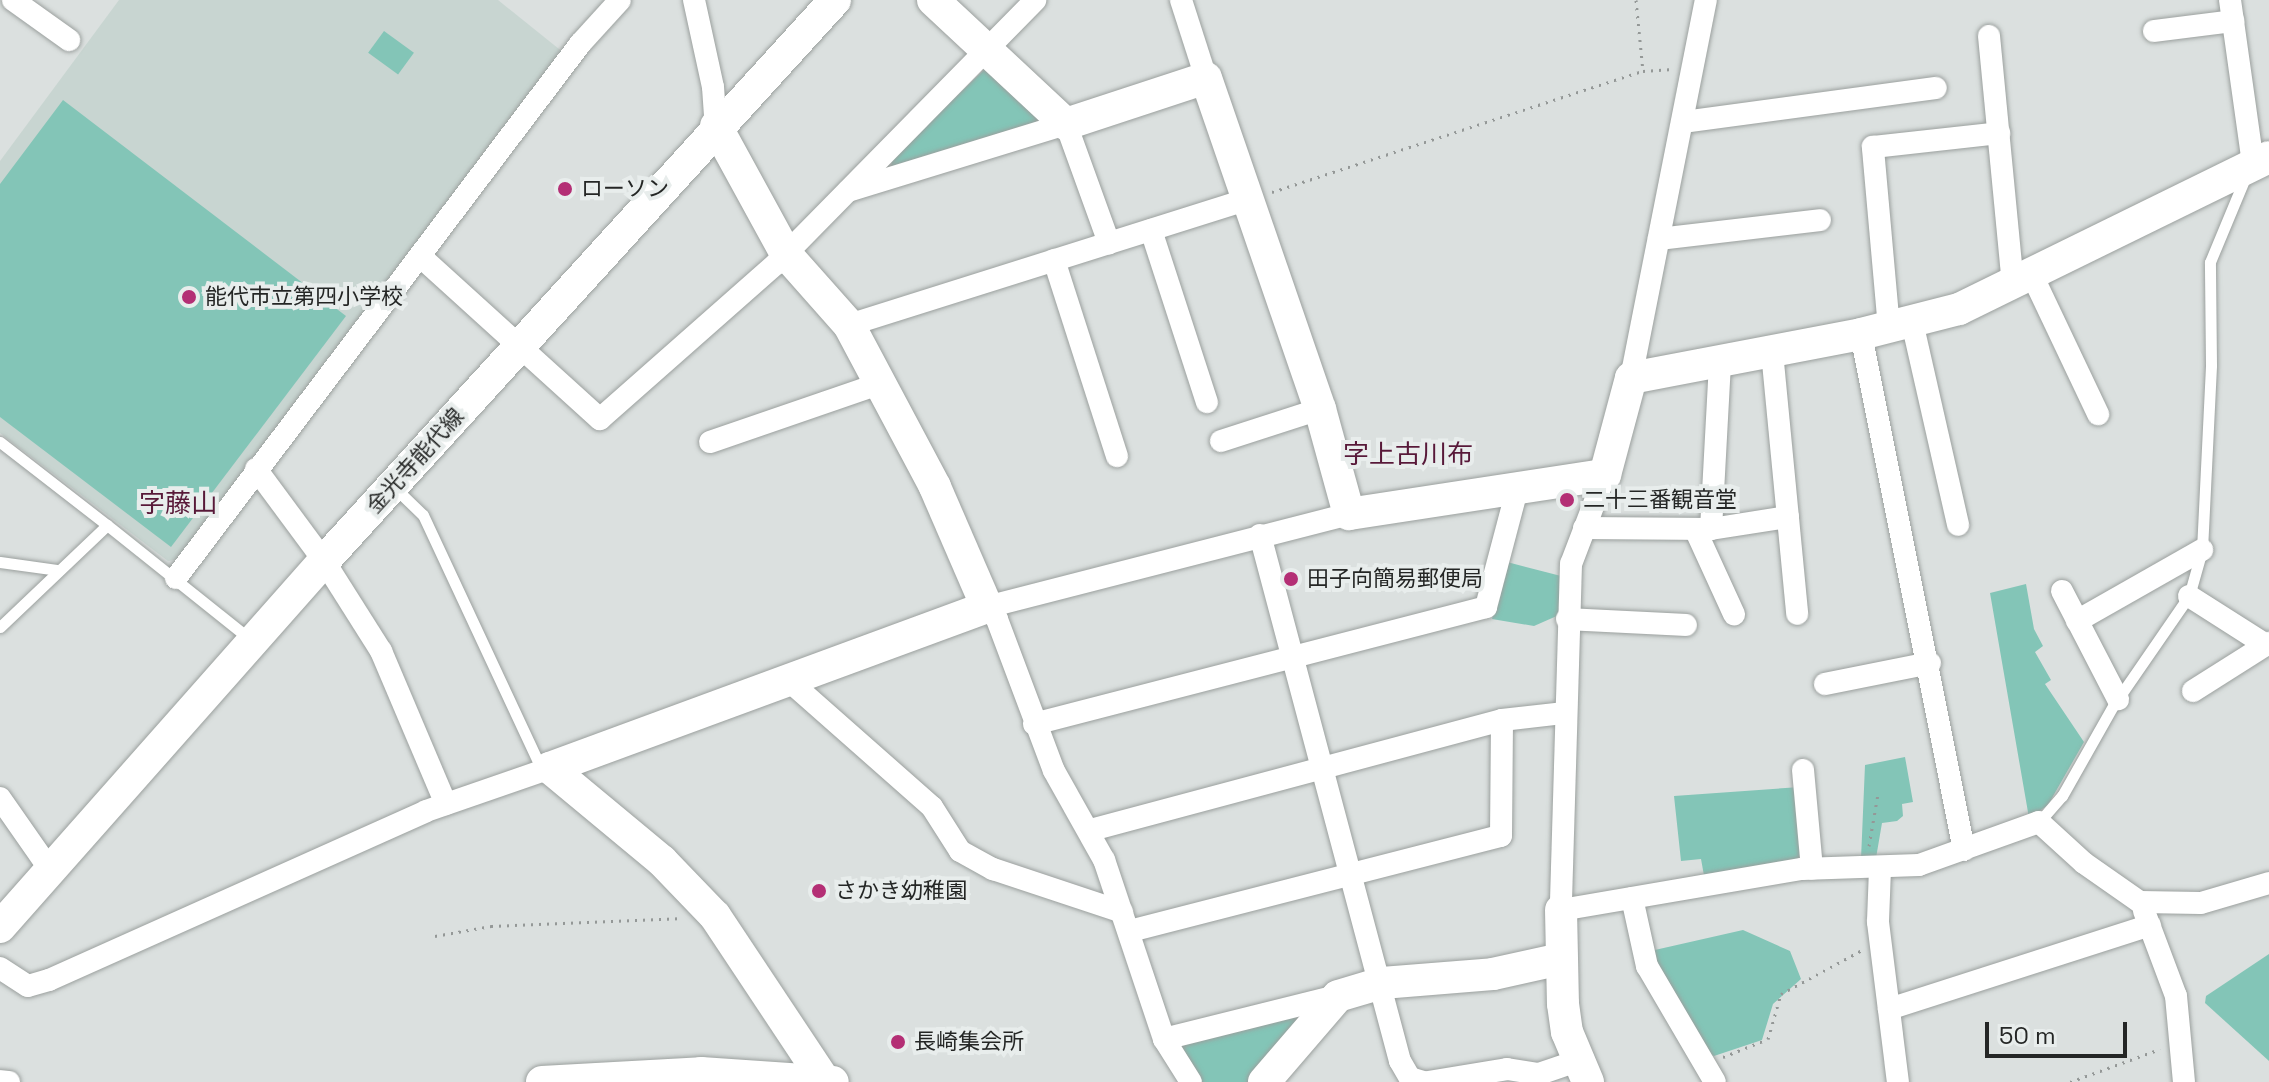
<!DOCTYPE html>
<html>
<head>
<meta charset="utf-8">
<style>
	body { margin:0 }
	#map { position:relative; width:2269px; height:1082px; overflow:hidden; background:#dbe0df; font-family:"Space Grotesk","Noto Sans JP",sans-serif }
	div>[style] { position:absolute }
	[style*='--x'] { left:calc(var(--x)*1px); top:calc(var(--y)*1px); width:calc(var(--w)*1px); rotate:calc(var(--a)*1deg) }
	.built>* { inset:0; background:#c8d5d1 }
	.green>* { inset:0; background:#83c5b7; transform-origin:0 0 }
	.path>* { height:3px; margin-top:-1.5px; transform-origin:0; background:repeating-linear-gradient(90deg,#949897 0 2px,transparent 0 8px) }
	.roads { filter:drop-shadow(0 0 2px #9ba09e) drop-shadow(0 0 2px #9ba09e) }
	.lane>* { height:11px; margin:-5.5px; padding:0 5.5px; transform-origin:5.5px; border-radius:5.5px; background:#fff }
	.street>* { height:22px; margin:-11px; padding:0 11px; transform-origin:11px; border-radius:11px; background:#fff }
	.secondary>* { height:32px; margin:-16px; padding:0 16px; transform-origin:16px; border-radius:16px; background:#fff }
	.dots>* { width:22px; height:22px; translate:-50% -50%; box-sizing:border-box; border:4px solid #e8edec; border-radius:50% }
	span { translate:-50% -50%; white-space:nowrap; text-align:center; line-height:1.15; -webkit-text-stroke:8px #e8edec; paint-order:stroke }
	.poi-label { font-size:22px; color:#242625 }
	.left { translate:0 -50%; text-align:left }
	.street-label { font-size:22px; color:#242625 }
	.quarter-label { font-size:26px; color:#581939 }
	.scale { position:absolute; left:1985px; top:1022px; width:142px; height:36px; box-sizing:border-box; border:4px solid #242625; border-top:0; padding-left:10px; font-size:24px; line-height:28px; white-space:nowrap; color:#242625; -webkit-text-stroke:6px #e8edec; paint-order:stroke }
</style>
</head>
<body>
<div id="map">
	<div class="built">
		<div style="clip-path:polygon(119px 0,498px 0,564px 53px,179px 559px,168px 561px,0 433px,0 161px)"></div>
	</div>
	<div class="green">
		<div style="left:384px;top:31px;width:37px;height:27px;rotate:36deg"></div>
		<div style="clip-path:polygon(986px 68px,1042px 121px,891px 170px,892px 158px)"></div>
		<div style="clip-path:polygon(63px 100px,346px 316px,171px 547px,0 417px,0 184px)"></div>
		<div style="clip-path:polygon(1507px 562px,1561px 576px,1559px 615px,1534px 626px,1492px 619px)"></div>
		<div style="clip-path:polygon(2026px 584px,2034px 629px,2043px 646px,2035px 652px,2051px 680px,2045px 684px,2084px 742px,2048px 805px,2029px 818px,1990px 593px)"></div>
		<div style="clip-path:polygon(1905px 757px,1913px 802px,1902px 804px,1903px 816px,1897px 821px,1882px 823px,1876px 858px,1861px 859px,1865px 765px)"></div>
		<div style="clip-path:polygon(1800px 787px,1802px 861px,1705px 881px,1701px 859px,1681px 861px,1674px 796px)"></div>
		<div style="clip-path:polygon(1743px 930px,1790px 951px,1801px 979px,1773px 1004px,1762px 1040px,1714px 1056px,1705px 1052px,1646px 952px)"></div>
		<div style="clip-path:polygon(2269px 954px,2269px 1061px,2205px 1003px,2206px 996px)"></div>
		<div style="clip-path:polygon(1311px 1009px,1257px 1082px,1197px 1082px,1179px 1041px)"></div>
	</div>
	<div class="path">
		<div style="--x:1636;--y:0;--w:71;--a:84.4"></div>
		<div style="--x:1272;--y:192;--w:390;--a:-18.1"></div>
		<div style="--x:1643;--y:71;--w:30;--a:-4"></div>
		<div style="--x:1869;--y:846;--w:53;--a:-80.2"></div>
		<div style="--x:435;--y:936;--w:57;--a:-10.1"></div>
		<div style="--x:491;--y:926;--w:188;--a:-2.4"></div>
		<div style="--x:1723;--y:1057;--w:48;--a:-21.8"></div>
		<div style="--x:1768;--y:1039;--w:47;--a:-73.9"></div>
		<div style="--x:1781;--y:994;--w:92;--a:-28.5"></div>
		<div style="--x:2070;--y:1082;--w:96;--a:-20.1"></div>
	</div>
	<div class="roads">
		<div class="lane">
			<div style="--x:0;--y:442;--w:135;--a:37.8"></div>
			<div style="--x:396;--y:489;--w:37;--a:44"></div>
			<div style="--x:423;--y:515;--w:272;--a:65"></div>
			<div style="--x:538;--y:762;--w:9;--a:27"></div>
			<div style="--x:0;--y:562;--w:59;--a:7.9"></div>
			<div style="--x:0;--y:627;--w:148;--a:-43.6"></div>
			<div style="--x:107;--y:525;--w:183;--a:38.6"></div>
			<div style="--x:2039;--y:822;--w:35;--a:-49"></div>
			<div style="--x:2062;--y:796;--w:103;--a:-60.5"></div>
			<div style="--x:2113;--y:706;--w:134;--a:-55.4"></div>
			<div style="--x:2189;--y:596;--w:48;--a:-74.2"></div>
			<div style="--x:2202;--y:550;--w:185;--a:-87.2"></div>
			<div style="--x:2211;--y:365;--w:103;--a:-90.6"></div>
			<div style="--x:2210;--y:262;--w:91;--a:-67.4"></div>
		</div>
		<div class="street">
			<div style="--x:13;--y:0;--w:69;--a:35.5"></div>
			<div style="--x:694;--y:0;--w:89;--a:77.7"></div>
			<div style="--x:713;--y:87;--w:39;--a:86"></div>
			<div style="--x:1181;--y:0;--w:82;--a:72.2"></div>
			<div style="--x:2230;--y:0;--w:166;--a:82"></div>
			<div style="--x:2154;--y:31;--w:80;--a:-7.2"></div>
			<div style="--x:1989;--y:36;--w:252;--a:84.5"></div>
			<div style="--x:1684;--y:122;--w:254;--a:-7.7"></div>
			<div style="--x:848;--y:191;--w:228;--a:-17.1"></div>
			<div style="--x:1066;--y:124;--w:127;--a:70.1"></div>
			<div style="--x:1151;--y:230;--w:181;--a:72"></div>
			<div style="--x:1659;--y:239;--w:162;--a:-6.7"></div>
			<div style="--x:420;--y:256;--w:243;--a:42.2"></div>
			<div style="--x:600;--y:419;--w:235;--a:-41.4"></div>
			<div style="--x:776;--y:264;--w:370;--a:-45.5"></div>
			<div style="--x:1054;--y:260;--w:206;--a:72.2"></div>
			<div style="--x:2033;--y:277;--w:152;--a:64.6"></div>
			<div style="--x:1912;--y:322;--w:208;--a:77.2"></div>
			<div style="--x:849;--y:325;--w:419;--a:-17.5"></div>
			<div style="--x:1889;--y:328;--w:182;--a:-95.1"></div>
			<div style="--x:1873;--y:147;--w:127;--a:-6.3"></div>
			<div style="--x:1861;--y:334;--w:526;--a:78.71"></div>
			<div style="--x:1772;--y:352;--w:263;--a:84.5"></div>
			<div style="--x:1720;--y:363;--w:166;--a:93.1"></div>
			<div style="--x:1711;--y:529;--w:78;--a:-8.9"></div>
			<div style="--x:1631;--y:378;--w:385;--a:-78.8"></div>
			<div style="--x:1221;--y:441;--w:104;--a:-17.9"></div>
			<div style="--x:710;--y:442;--w:181;--a:-19"></div>
			<div style="--x:256;--y:469;--w:114;--a:53.5"></div>
			<div style="--x:324;--y:561;--w:107;--a:57.7"></div>
			<div style="--x:381;--y:651;--w:166;--a:67"></div>
			<div style="--x:1605;--y:475;--w:95;--a:110.9"></div>
			<div style="--x:1571;--y:564;--w:346;--a:91.7"></div>
			<div style="--x:1561;--y:910;--w:244;--a:-9.7"></div>
			<div style="--x:1802;--y:869;--w:117;--a:-2"></div>
			<div style="--x:1919;--y:865;--w:127;--a:-19.7"></div>
			<div style="--x:2039;--y:822;--w:61;--a:42.3"></div>
			<div style="--x:2084;--y:863;--w:68;--a:34.9"></div>
			<div style="--x:2140;--y:902;--w:61;--a:0.9"></div>
			<div style="--x:2201;--y:903;--w:71;--a:-16.4"></div>
			<div style="--x:1584;--y:528;--w:127;--a:0.5"></div>
			<div style="--x:1695;--y:529;--w:94;--a:65.4"></div>
			<div style="--x:1260;--y:535;--w:544;--a:75.1"></div>
			<div style="--x:1400;--y:1061;--w:20;--a:60"></div>
			<div style="--x:1410;--y:1078;--w:14;--a:17"></div>
			<div style="--x:176;--y:578;--w:670;--a:-52.89"></div>
			<div style="--x:580;--y:44;--w:59;--a:-47.7"></div>
			<div style="--x:2062;--y:591;--w:122;--a:62.6"></div>
			<div style="--x:2189;--y:596;--w:91;--a:32.5"></div>
			<div style="--x:1567;--y:619;--w:119;--a:2.9"></div>
			<div style="--x:2077;--y:621;--w:144;--a:-29.6"></div>
			<div style="--x:787;--y:679;--w:193;--a:41.4"></div>
			<div style="--x:932;--y:807;--w:52;--a:57.5"></div>
			<div style="--x:960;--y:851;--w:38;--a:29"></div>
			<div style="--x:993;--y:869;--w:136;--a:18.4"></div>
			<div style="--x:1825;--y:684;--w:107;--a:-11.3"></div>
			<div style="--x:2193;--y:691;--w:90;--a:-32.3"></div>
			<div style="--x:1034;--y:724;--w:467;--a:-14.5"></div>
			<div style="--x:1486;--y:607;--w:125;--a:-75.2"></div>
			<div style="--x:1803;--y:770;--w:99;--a:84.8"></div>
			<div style="--x:0;--y:798;--w:89;--a:55.1"></div>
			<div style="--x:1091;--y:830;--w:425;--a:-15"></div>
			<div style="--x:1502;--y:720;--w:61;--a:-6.5"></div>
			<div style="--x:1880;--y:869;--w:53;--a:92.2"></div>
			<div style="--x:1878;--y:922;--w:161;--a:82.9"></div>
			<div style="--x:1632;--y:898;--w:70;--a:77.6"></div>
			<div style="--x:1647;--y:966;--w:134;--a:59.6"></div>
			<div style="--x:2144;--y:911;--w:91;--a:69.4"></div>
			<div style="--x:2176;--y:996;--w:86;--a:84.7"></div>
			<div style="--x:1130;--y:931;--w:383;--a:-14.4"></div>
			<div style="--x:1501;--y:836;--w:116;--a:-89.5"></div>
			<div style="--x:0;--y:968;--w:33;--a:33"></div>
			<div style="--x:28;--y:986;--w:22;--a:-16"></div>
			<div style="--x:49;--y:980;--w:413;--a:-24.1"></div>
			<div style="--x:426;--y:811;--w:131;--a:-19.1"></div>
			<div style="--x:1889;--y:1009;--w:274;--a:-17.8"></div>
			<div style="--x:1164;--y:1039;--w:178;--a:-14"></div>
			<div style="--x:0;--y:1081;--w:9;--a:6"></div>
			<div style="--x:1191;--y:1082;--w:51;--a:-122.1"></div>
			<div style="--x:1164;--y:1039;--w:189;--a:-108.5"></div>
			<div style="--x:1104;--y:860;--w:102;--a:-119.3"></div>
			<div style="--x:1054;--y:771;--w:162;--a:-110.6"></div>
			<div style="--x:997;--y:619;--w:16;--a:-130"></div>
			<div style="--x:987;--y:607;--w:374;--a:-14.4"></div>
			<div style="--x:1428;--y:1082;--w:80;--a:-9.3"></div>
			<div style="--x:1507;--y:1069;--w:32;--a:9"></div>
			<div style="--x:1539;--y:1074;--w:39;--a:-19"></div>
		</div>
		<div class="secondary">
			<div style="--x:933;--y:0;--w:182;--a:43"></div>
			<div style="--x:1066;--y:124;--w:147;--a:-18.2"></div>
			<div style="--x:1206;--y:78;--w:350;--a:71"></div>
			<div style="--x:1320;--y:409;--w:109;--a:74.6"></div>
			<div style="--x:1349;--y:514;--w:259;--a:-8.7"></div>
			<div style="--x:1605;--y:475;--w:100;--a:-75"></div>
			<div style="--x:1631;--y:378;--w:234;--a:-10.8"></div>
			<div style="--x:1861;--y:334;--w:101;--a:-14.3"></div>
			<div style="--x:1959;--y:309;--w:345;--a:-26.1"></div>
			<div style="--x:716;--y:126;--w:146;--a:61.3"></div>
			<div style="--x:786;--y:254;--w:95;--a:48.4"></div>
			<div style="--x:849;--y:325;--w:183;--a:62"></div>
			<div style="--x:935;--y:487;--w:131;--a:66.6"></div>
			<div style="--x:987;--y:607;--w:466;--a:159.8"></div>
			<div style="--x:550;--y:768;--w:146;--a:39.7"></div>
			<div style="--x:662;--y:861;--w:76;--a:46.1"></div>
			<div style="--x:715;--y:916;--w:197;--a:56.4"></div>
			<div style="--x:1561;--y:910;--w:94;--a:88.8"></div>
			<div style="--x:1563;--y:1004;--w:28;--a:82"></div>
			<div style="--x:1567;--y:1032;--w:54;--a:67.2"></div>
			<div style="--x:0;--y:927;--w:489;--a:-48.5"></div>
			<div style="--x:324;--y:561;--w:759;--a:-47.67"></div>
			<div style="--x:542;--y:1082;--w:159;--a:-3.2"></div>
			<div style="--x:701;--y:1073;--w:132;--a:3.9"></div>
			<div style="--x:1264;--y:1082;--w:113;--a:-49.3"></div>
			<div style="--x:1338;--y:996;--w:46;--a:-16.5"></div>
			<div style="--x:1382;--y:983;--w:111;--a:-4.6"></div>
			<div style="--x:1493;--y:974;--w:70;--a:-12.4"></div>
		</div>
	</div>
	<div class="dots">
		<div style="left:565px;top:189px;background:#b42f75"></div>
		<div style="left:189px;top:297px;background:#b42f75"></div>
		<div style="left:1567px;top:500px;background:#b42f75"></div>
		<div style="left:1291px;top:579px;background:#b42f75"></div>
		<div style="left:819px;top:891px;background:#b42f75"></div>
		<div style="left:898px;top:1042px;background:#b42f75"></div>
	</div>
	<div class="poi-label">
		<span class="left" style="left:581px;top:189px">ローソン</span>
		<span class="left" style="left:205px;top:297px">能代市立第四小学校</span>
		<span class="left" style="left:1583px;top:500px">二十三番観音堂</span>
		<span class="left" style="left:1307px;top:579px">田子向簡易郵便局</span>
		<span class="left" style="left:835px;top:891px">さかき幼稚園</span>
		<span class="left" style="left:914px;top:1042px">長崎集会所</span>
	</div>
	<div class="street-label">
		<span style="left:415px;top:461px;rotate:-48deg">金光寺能代線</span>
	</div>
	<div class="quarter-label">
		<span style="left:1408px;top:455px">字上古川布</span>
		<span style="left:178px;top:504px">字藤山</span>
	</div>
	<div class="scale">50 m</div>
</div>
</body>
</html>
